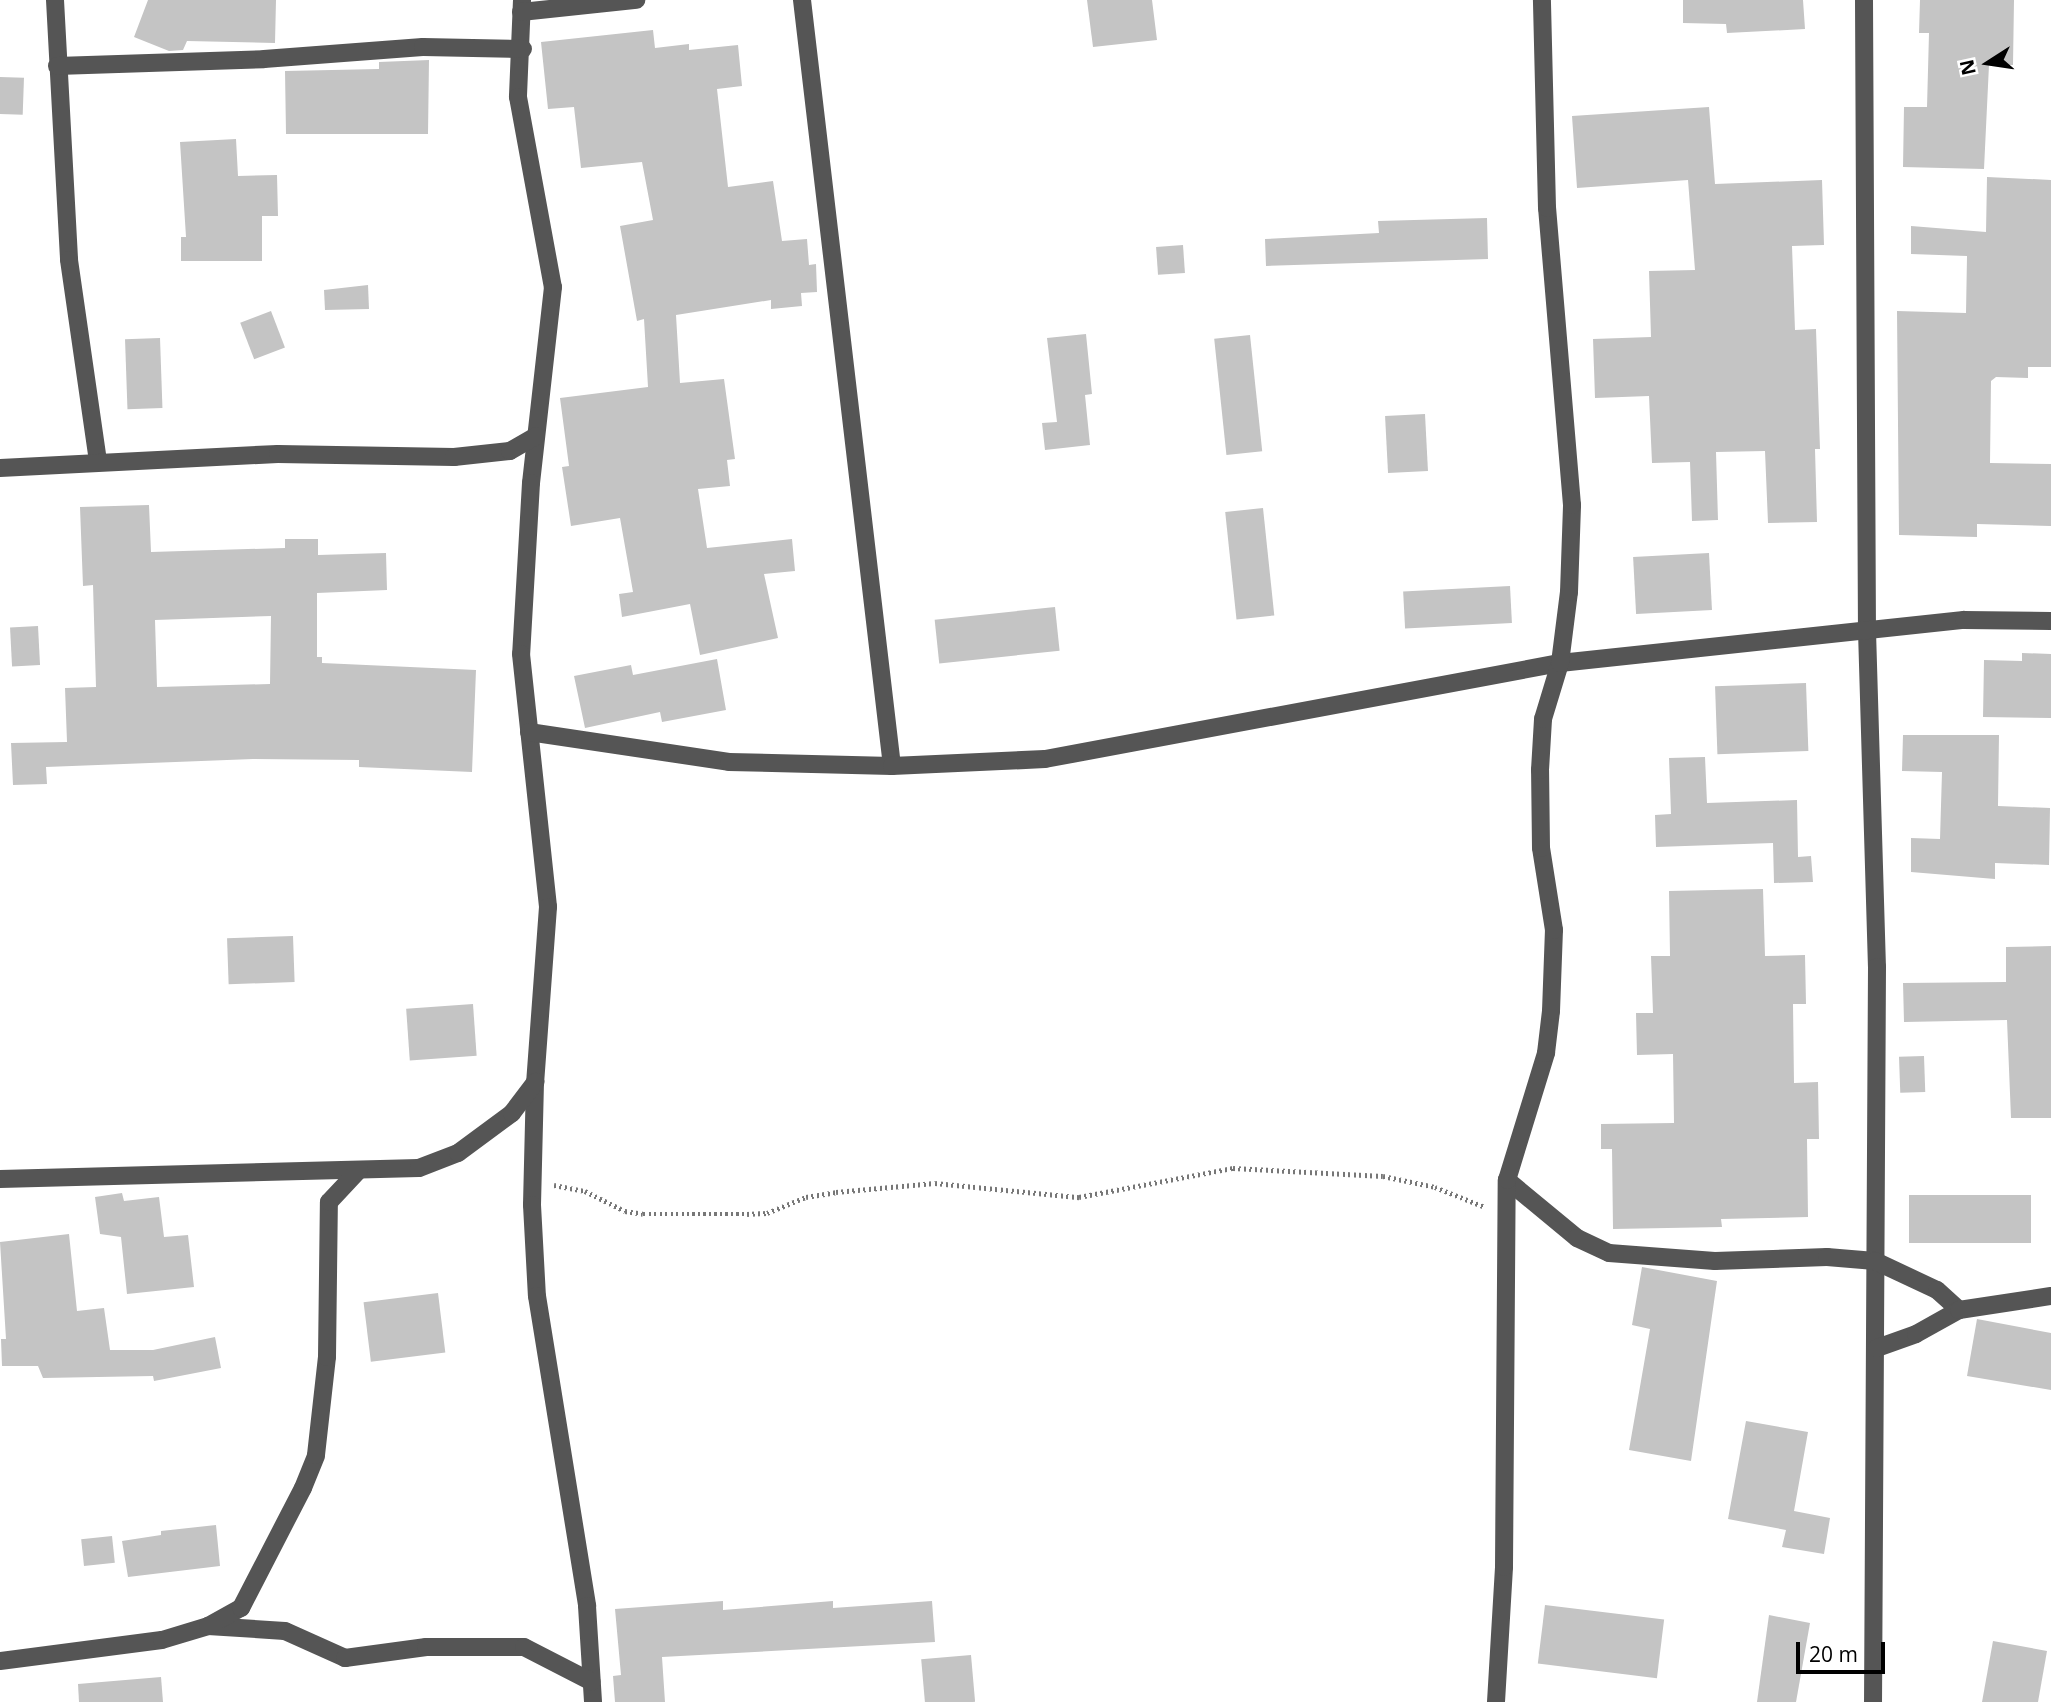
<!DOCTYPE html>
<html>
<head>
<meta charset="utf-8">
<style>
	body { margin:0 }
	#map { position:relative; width:2051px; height:1702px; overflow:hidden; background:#fff; font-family:"Open Sans",sans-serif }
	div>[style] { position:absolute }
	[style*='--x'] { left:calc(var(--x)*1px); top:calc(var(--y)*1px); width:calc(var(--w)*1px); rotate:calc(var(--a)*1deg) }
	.building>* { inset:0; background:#c4c4c4; transform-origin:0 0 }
	.path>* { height:4.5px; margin-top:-2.25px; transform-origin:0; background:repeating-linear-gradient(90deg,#777 0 2px,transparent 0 5.5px) }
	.minor>* { height:18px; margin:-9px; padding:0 9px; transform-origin:9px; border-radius:9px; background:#555 }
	span { translate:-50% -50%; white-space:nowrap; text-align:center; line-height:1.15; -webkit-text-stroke:5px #fff; paint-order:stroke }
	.north { position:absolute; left:1953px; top:28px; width:70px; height:70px; -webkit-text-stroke:5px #fff; paint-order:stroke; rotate:258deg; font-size:19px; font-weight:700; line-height:28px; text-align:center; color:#000 }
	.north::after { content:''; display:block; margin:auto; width:24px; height:32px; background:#000; clip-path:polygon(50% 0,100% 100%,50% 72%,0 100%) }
	.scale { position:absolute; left:1796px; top:1642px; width:89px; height:32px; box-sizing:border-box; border:4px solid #000; border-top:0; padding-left:9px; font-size:21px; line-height:24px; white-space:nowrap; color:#000; -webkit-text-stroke:5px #fff; paint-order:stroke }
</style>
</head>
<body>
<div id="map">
	<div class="building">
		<div style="clip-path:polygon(148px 0,276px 0,275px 43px,187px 41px,183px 50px,169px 51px,134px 37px)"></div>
		<div style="clip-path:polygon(1087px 0,1152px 0,1157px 40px,1093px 47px)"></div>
		<div style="clip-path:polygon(1683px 0,1803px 0,1805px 29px,1727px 33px,1726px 24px,1683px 23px)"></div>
		<div style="clip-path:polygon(1920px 0,2014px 0,2013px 65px,1989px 65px,1984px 169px,1903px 167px,1904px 107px,1927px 107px,1929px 33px,1919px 33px)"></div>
		<div style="clip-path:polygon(653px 30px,655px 48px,689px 44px,689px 50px,738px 45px,742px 86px,717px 89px,728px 187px,773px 181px,782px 241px,807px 239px,809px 265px,816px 264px,817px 292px,801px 293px,802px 306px,771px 309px,771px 300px,676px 315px,680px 383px,724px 379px,735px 459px,727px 460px,730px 486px,698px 489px,707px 548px,792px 539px,795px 571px,764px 574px,778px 638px,700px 655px,690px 604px,622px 617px,619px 594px,633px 592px,620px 518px,571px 526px,562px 467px,569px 466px,560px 398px,648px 387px,644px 319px,637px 321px,620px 226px,653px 220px,642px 162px,581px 168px,574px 107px,548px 109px,541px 42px)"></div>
		<div style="clip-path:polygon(429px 60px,428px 134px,286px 134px,285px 71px,379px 69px,379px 62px)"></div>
		<div style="left:0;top:77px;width:24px;height:37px;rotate:2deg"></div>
		<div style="clip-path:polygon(1709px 107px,1715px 184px,1822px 180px,1824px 245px,1792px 246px,1795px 330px,1816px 329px,1820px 449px,1815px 449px,1817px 522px,1768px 523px,1765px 451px,1716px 452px,1718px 520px,1692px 521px,1690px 462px,1652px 463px,1649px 396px,1595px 398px,1593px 339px,1651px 337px,1649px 271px,1695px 270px,1688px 180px,1577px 188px,1572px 116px)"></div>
		<div style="clip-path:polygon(236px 139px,238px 176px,277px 175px,278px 216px,262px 216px,262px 261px,181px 261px,181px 237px,186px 237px,180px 142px)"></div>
		<div style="clip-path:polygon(1987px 177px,2051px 180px,2051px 367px,2028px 367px,2028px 378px,1996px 377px,1991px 381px,1990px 463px,2051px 464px,2051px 526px,1977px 524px,1977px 537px,1899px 535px,1897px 311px,1966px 313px,1967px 256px,1911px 254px,1911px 226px,1986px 232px)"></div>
		<div style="clip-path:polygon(1487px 218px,1488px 259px,1266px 266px,1265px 239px,1379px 233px,1378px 221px)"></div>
		<div style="left:1183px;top:245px;width:28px;height:27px;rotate:86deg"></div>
		<div style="clip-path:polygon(368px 285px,369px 309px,325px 310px,324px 290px)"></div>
		<div style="left:271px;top:311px;width:39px;height:33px;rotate:69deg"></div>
		<div style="clip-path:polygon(1086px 334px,1092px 394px,1085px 395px,1090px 445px,1045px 450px,1042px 423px,1057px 422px,1047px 338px)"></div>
		<div style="left:1250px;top:335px;width:117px;height:36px;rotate:84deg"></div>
		<div style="left:160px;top:338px;width:70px;height:35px;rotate:88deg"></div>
		<div style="left:1425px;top:414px;width:57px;height:40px;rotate:87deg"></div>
		<div style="clip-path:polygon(evenodd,149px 505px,151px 552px,285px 548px,285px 539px,318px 539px,318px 555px,386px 553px,387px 590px,317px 593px,317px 657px,322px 657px,322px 663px,476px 670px,472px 772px,359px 767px,359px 760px,253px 759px,46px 767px,47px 784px,13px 785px,11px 743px,67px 742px,65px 688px,96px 687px,93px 585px,83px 586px,80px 507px,149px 505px,271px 616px,270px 684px,157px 687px,155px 620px,271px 616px)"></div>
		<div style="left:1263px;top:508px;width:108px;height:38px;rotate:84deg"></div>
		<div style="left:1709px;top:553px;width:57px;height:76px;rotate:87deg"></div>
		<div style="left:1510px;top:586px;width:37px;height:107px;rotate:87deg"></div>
		<div style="left:1055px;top:607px;width:44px;height:121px;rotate:84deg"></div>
		<div style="left:38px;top:626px;width:39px;height:28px;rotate:87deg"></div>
		<div style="clip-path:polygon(2022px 653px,2051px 654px,2051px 718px,1983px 717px,1984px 660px,2022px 661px)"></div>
		<div style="clip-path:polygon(717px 659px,726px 710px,662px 722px,660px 712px,585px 728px,574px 676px,631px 665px,633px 675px)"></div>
		<div style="left:1806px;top:683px;width:68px;height:91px;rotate:88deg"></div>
		<div style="clip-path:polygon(1903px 735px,1999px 735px,1998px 806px,2050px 808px,2049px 865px,1995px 863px,1995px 879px,1911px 872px,1911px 838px,1940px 839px,1942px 772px,1902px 771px)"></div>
		<div style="clip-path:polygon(1705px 757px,1707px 803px,1797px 800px,1798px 857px,1811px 856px,1813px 882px,1774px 883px,1773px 843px,1656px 847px,1655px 815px,1671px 814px,1669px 758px)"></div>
		<div style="clip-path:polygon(1763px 889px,1765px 956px,1805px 955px,1806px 1004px,1793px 1004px,1794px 1083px,1818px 1082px,1819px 1139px,1807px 1139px,1808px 1217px,1721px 1219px,1722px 1227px,1613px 1229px,1612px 1149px,1601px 1149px,1601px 1124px,1674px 1123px,1673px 1054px,1637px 1055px,1636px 1013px,1653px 1013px,1651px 956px,1670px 956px,1669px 891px)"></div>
		<div style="left:293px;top:936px;width:46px;height:66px;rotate:88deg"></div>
		<div style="clip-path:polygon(2051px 946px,2051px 1118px,2011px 1118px,2007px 1020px,1904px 1022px,1903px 983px,2006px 982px,2006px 947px)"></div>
		<div style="left:473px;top:1004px;width:52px;height:67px;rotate:86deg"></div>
		<div style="left:1924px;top:1056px;width:36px;height:25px;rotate:88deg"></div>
		<div style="clip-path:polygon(122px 1193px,124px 1201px,159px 1197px,164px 1237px,188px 1235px,194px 1287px,127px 1294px,121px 1237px,100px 1234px,95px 1197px)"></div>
		<div style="left:2031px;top:1195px;width:48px;height:122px;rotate:90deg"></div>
		<div style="clip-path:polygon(69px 1234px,77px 1311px,104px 1308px,110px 1350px,153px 1350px,215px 1337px,221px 1368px,154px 1381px,153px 1376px,43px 1378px,38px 1366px,2px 1366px,1px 1339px,6px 1339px,0 1242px)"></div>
		<div style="clip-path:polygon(1642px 1267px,1717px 1281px,1691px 1461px,1629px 1450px,1650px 1329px,1632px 1325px)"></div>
		<div style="left:438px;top:1293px;width:60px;height:75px;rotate:83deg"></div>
		<div style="clip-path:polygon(1977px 1319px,2051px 1333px,2051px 1390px,1967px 1376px)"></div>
		<div style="clip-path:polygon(1746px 1421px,1808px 1432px,1794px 1511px,1830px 1518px,1824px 1554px,1782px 1547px,1786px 1530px,1728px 1519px)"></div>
		<div style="clip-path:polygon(216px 1525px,220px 1566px,128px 1577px,122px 1541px,161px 1535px,161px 1531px)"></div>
		<div style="left:112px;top:1536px;width:27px;height:31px;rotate:84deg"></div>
		<div style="clip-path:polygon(723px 1601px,723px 1610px,833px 1601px,833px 1608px,932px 1601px,935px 1642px,662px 1657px,665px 1702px,615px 1702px,613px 1676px,621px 1675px,615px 1609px)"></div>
		<div style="left:1545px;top:1605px;width:120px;height:59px;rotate:7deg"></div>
		<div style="clip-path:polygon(1769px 1615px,1810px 1623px,1796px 1702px,1757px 1702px)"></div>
		<div style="clip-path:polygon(1993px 1641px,2047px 1651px,2038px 1702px,1982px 1702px)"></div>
		<div style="left:971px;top:1655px;width:47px;height:50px;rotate:85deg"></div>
		<div style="clip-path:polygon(161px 1677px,163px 1702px,79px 1702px,78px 1684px)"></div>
	</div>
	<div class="path">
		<div style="--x:554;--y:1185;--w:32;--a:11"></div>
		<div style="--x:585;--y:1191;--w:45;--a:26.6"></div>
		<div style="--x:625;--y:1211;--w:18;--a:9"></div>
		<div style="--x:643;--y:1214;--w:104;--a:0"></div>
		<div style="--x:747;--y:1214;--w:20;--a:-3"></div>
		<div style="--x:767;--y:1213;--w:42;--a:-22.3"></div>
		<div style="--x:806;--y:1197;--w:30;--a:-9"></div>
		<div style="--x:836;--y:1192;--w:99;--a:-5.2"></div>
		<div style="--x:935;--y:1183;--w:145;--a:5.6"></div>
		<div style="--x:1079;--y:1197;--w:157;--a:-10.7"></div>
		<div style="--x:1233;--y:1168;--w:150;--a:3.1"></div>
		<div style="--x:1383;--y:1176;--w:53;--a:11.9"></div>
		<div style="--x:1435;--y:1187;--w:54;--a:21.8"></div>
	</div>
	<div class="minor">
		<div style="--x:55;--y:0;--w:260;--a:86.9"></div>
		<div style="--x:69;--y:260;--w:204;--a:81.8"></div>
		<div style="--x:522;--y:0;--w:97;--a:92.4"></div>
		<div style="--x:518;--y:97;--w:193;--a:79.6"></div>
		<div style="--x:553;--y:287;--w:197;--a:96.4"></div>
		<div style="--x:531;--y:483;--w:171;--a:93.3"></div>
		<div style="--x:521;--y:654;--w:254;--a:83.9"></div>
		<div style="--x:548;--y:907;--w:175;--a:94.2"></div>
		<div style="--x:535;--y:1082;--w:123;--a:91.4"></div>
		<div style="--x:532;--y:1205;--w:91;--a:86.9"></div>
		<div style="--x:537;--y:1296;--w:314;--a:80.8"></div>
		<div style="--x:587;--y:1606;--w:96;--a:86.4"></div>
		<div style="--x:802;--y:0;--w:771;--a:83.3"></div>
		<div style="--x:1864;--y:0;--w:631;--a:89.73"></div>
		<div style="--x:1867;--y:631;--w:336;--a:88.3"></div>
		<div style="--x:1877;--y:967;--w:735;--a:90.31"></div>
		<div style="--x:521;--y:12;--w:116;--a:-6"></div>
		<div style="--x:57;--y:66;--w:207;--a:-1.9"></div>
		<div style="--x:264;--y:59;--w:159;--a:-4.3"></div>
		<div style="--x:423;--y:47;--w:100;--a:1.1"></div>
		<div style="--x:0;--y:468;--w:278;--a:-2.9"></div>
		<div style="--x:278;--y:454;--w:176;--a:1"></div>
		<div style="--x:454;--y:457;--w:56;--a:-6.1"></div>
		<div style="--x:510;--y:451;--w:30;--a:-30"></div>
		<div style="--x:529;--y:732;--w:202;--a:8.5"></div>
		<div style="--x:729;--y:762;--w:163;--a:1.4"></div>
		<div style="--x:892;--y:766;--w:153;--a:-2.6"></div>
		<div style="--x:1045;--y:759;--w:524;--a:-10.56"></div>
		<div style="--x:1560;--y:663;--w:406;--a:-6.1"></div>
		<div style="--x:1964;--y:620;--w:87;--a:0.7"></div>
		<div style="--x:0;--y:1179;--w:419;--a:-1.5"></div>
		<div style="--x:419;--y:1168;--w:42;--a:-21"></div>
		<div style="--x:458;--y:1153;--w:67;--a:-36.5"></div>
		<div style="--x:512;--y:1113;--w:39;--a:-53"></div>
		<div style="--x:1507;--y:1180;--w:91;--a:39.6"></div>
		<div style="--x:1577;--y:1238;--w:35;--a:25"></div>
		<div style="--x:1609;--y:1253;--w:106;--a:4.3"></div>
		<div style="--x:1715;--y:1261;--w:112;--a:-2"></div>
		<div style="--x:1827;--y:1257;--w:48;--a:4.8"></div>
		<div style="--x:1875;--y:1261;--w:68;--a:25.1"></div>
		<div style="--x:1937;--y:1290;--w:30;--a:42"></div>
		<div style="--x:1877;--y:1348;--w:41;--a:-19.7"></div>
		<div style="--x:1916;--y:1334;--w:49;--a:-29.2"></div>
		<div style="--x:1959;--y:1310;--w:93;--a:-8.7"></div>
		<div style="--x:208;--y:1626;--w:77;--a:3.7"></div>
		<div style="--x:285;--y:1631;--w:66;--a:24.2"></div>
		<div style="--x:345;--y:1658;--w:82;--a:-7.7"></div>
		<div style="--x:426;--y:1647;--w:98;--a:0"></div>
		<div style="--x:524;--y:1647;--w:76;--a:27.2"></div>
		<div style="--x:0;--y:1661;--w:163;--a:-7.4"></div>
		<div style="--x:162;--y:1640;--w:48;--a:-16.9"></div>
		<div style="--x:208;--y:1626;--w:38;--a:-29"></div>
		<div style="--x:241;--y:1608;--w:135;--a:-62.7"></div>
		<div style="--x:303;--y:1488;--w:35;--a:-68"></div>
		<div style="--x:316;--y:1455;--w:99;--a:-83.6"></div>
		<div style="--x:327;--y:1357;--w:155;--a:-89.3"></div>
		<div style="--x:329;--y:1202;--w:44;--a:-46.8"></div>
		<div style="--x:1496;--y:1702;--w:135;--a:-86.6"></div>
		<div style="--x:1504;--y:1567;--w:387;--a:-89.6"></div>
		<div style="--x:1507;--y:1180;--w:133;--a:-72.9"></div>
		<div style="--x:1546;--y:1053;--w:42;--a:-83.2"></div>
		<div style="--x:1551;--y:1011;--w:81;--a:-87.9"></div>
		<div style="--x:1554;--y:930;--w:83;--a:-99"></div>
		<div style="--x:1541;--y:848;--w:78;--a:-90.7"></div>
		<div style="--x:1540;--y:770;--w:51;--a:-86.6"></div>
		<div style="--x:1543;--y:719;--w:59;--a:-73.1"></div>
		<div style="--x:1560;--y:663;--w:72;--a:-82.8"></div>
		<div style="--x:1569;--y:592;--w:87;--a:-88"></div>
		<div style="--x:1572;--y:505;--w:298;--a:-94.8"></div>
		<div style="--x:1547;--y:208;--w:208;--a:-91.4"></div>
	</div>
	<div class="north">N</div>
	<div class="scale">20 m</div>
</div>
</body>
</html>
